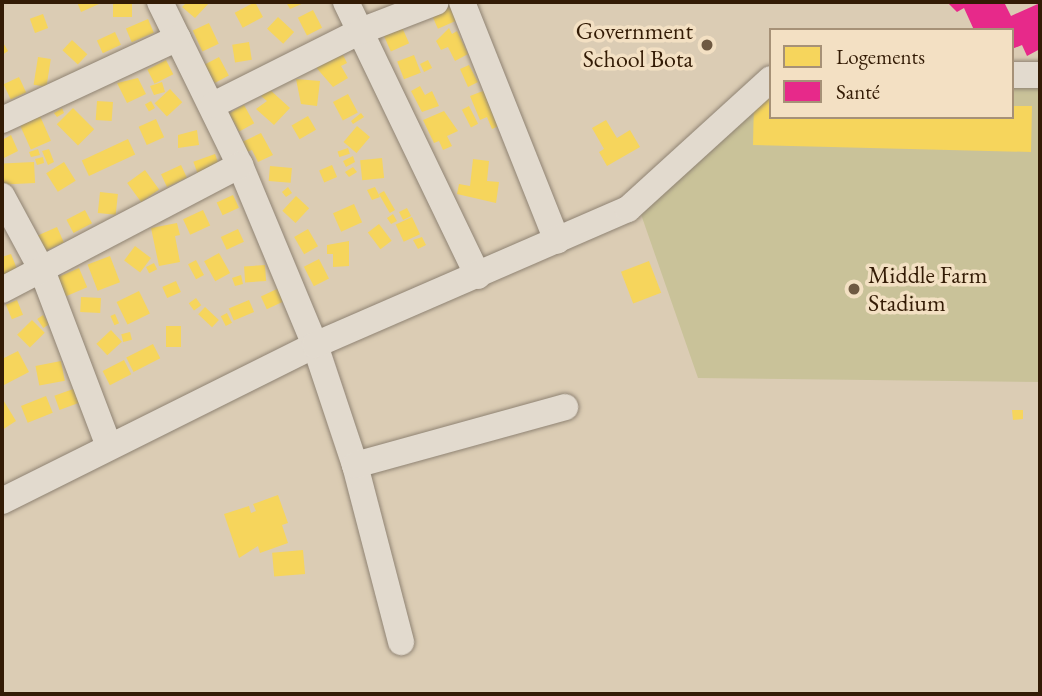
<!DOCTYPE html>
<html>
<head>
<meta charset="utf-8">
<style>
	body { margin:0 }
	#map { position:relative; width:1042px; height:696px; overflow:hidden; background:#dbccb4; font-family:"EB Garamond",serif }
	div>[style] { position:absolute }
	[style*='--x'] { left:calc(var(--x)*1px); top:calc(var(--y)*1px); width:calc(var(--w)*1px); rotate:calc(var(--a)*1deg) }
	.green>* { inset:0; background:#c9c299 }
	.homes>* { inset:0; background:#f6d55c; transform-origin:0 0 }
	.health>* { inset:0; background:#e7298a }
	.roads { filter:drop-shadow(0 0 2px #8f8373) drop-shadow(0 0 2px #8f8373) }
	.minor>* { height:26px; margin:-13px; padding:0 13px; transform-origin:13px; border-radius:13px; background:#e2dace }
	.dots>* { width:19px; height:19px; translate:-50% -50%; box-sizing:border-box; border:4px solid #f3e0c3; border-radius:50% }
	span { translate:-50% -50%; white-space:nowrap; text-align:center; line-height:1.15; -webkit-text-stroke:7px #f3e0c3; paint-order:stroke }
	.poi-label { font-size:24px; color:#331b05 }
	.right { translate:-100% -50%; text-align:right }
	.left { translate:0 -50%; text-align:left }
	.frame { position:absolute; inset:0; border:4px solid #331b05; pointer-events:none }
	.legend { position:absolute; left:769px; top:28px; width:245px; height:91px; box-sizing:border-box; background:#f3e0c3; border:2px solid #a69177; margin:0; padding:9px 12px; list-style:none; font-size:21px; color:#331b05 }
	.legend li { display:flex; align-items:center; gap:14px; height:35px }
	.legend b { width:35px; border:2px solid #a69177 }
</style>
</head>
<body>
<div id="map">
	<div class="green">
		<div style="clip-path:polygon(771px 84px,771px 117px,1012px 117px,1012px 86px,1040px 88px,1040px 382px,698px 378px,636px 200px)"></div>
	</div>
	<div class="homes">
		<div style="clip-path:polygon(77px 2px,98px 2px,99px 4px,81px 12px)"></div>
		<div style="left:113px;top:2px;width:19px;height:15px"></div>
		<div style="clip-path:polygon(187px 2px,210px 2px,195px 18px,182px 7px)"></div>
		<div style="left:255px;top:2px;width:17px;height:23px;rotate:62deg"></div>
		<div style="clip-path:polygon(286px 2px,306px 2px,290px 9px)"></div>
		<div style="left:449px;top:2px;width:20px;height:21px;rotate:66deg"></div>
		<div style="left:313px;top:10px;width:20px;height:17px;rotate:63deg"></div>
		<div style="left:43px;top:14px;width:15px;height:14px;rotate:70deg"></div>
		<div style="left:278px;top:17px;width:22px;height:16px;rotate:43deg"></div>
		<div style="left:148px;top:19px;width:15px;height:24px;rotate:67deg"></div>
		<div style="left:209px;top:23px;width:23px;height:18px;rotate:65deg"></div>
		<div style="left:401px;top:25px;width:20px;height:20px;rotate:66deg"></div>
		<div style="clip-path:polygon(449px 28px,452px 34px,457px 31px,468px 54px,455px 61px,448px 47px,441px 50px,436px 41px)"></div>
		<div style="left:115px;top:32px;width:14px;height:20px;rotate:65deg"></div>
		<div style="left:72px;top:40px;width:21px;height:14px;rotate:43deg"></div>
		<div style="clip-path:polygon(2px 41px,8px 51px,2px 55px)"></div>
		<div style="left:249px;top:42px;width:18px;height:17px;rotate:81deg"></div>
		<div style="clip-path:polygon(343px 55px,347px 63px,341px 66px,348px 78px,333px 87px,314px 65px)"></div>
		<div style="left:414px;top:55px;width:19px;height:18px;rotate:69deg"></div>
		<div style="left:38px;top:57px;width:13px;height:28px;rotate:9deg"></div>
		<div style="left:219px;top:57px;width:21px;height:16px;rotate:62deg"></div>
		<div style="left:166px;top:60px;width:16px;height:21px;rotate:63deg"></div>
		<div style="left:428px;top:60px;width:9px;height:9px;rotate:63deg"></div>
		<div style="clip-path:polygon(469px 65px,478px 82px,468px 87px,460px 69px)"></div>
		<div style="left:19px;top:77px;width:17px;height:17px;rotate:65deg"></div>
		<div style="clip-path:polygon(138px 78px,146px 94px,127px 103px,117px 83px)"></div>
		<div style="clip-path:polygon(296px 79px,320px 81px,317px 106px,301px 104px)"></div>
		<div style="clip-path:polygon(162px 82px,165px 92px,154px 95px,150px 86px)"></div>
		<div style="clip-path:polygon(420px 86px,425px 95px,432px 91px,439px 106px,422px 112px,411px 91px)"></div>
		<div style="clip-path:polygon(268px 88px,290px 108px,274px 125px,256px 109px,267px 101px,261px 96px)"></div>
		<div style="left:170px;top:89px;width:18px;height:21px;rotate:47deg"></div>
		<div style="clip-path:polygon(488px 89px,503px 124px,492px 129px,487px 117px,480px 120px,470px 96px)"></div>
		<div style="left:348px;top:94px;width:21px;height:17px;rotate:62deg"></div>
		<div style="clip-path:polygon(754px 99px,771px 99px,771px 117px,1012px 117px,1012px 106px,1032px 106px,1031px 152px,753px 145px)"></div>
		<div style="left:97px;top:101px;width:16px;height:19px;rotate:4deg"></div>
		<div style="left:151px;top:101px;width:8px;height:7px;rotate:60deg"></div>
		<div style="left:244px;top:105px;width:21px;height:17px;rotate:61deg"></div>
		<div style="left:469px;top:106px;width:20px;height:8px;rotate:63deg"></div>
		<div style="clip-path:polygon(62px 108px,64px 113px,57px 117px,54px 113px)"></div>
		<div style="left:73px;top:108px;width:30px;height:23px;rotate:45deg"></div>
		<div style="clip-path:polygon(444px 111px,458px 131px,447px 136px,452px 146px,443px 150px,439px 141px,434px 143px,423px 120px)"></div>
		<div style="clip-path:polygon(361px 113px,364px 117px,353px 124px,351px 121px)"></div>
		<div style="left:40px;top:116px;width:27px;height:22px;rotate:66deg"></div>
		<div style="left:308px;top:116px;width:16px;height:19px;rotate:60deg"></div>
		<div style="left:156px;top:119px;width:20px;height:19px;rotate:66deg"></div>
		<div style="clip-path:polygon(606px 120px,617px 138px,630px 130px,640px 147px,607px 166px,599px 152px,604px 149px,592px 128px)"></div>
		<div style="left:357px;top:126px;width:17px;height:21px;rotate:40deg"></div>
		<div style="clip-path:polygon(197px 130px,199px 145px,178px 148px,178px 135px)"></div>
		<div style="clip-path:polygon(261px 133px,273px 155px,258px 162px,252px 150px,245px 153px,240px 143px)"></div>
		<div style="clip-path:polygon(11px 135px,18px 151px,2px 159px,2px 140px)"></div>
		<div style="left:128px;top:139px;width:17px;height:51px;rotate:65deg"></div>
		<div style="left:348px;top:148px;width:6px;height:11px;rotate:72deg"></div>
		<div style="clip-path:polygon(38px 149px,40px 155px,31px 157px,29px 152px)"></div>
		<div style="clip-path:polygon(49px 149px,54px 162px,48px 165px,42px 151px)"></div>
		<div style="left:215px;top:154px;width:15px;height:23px;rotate:70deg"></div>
		<div style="clip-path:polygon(353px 156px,355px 162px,346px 167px,343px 161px)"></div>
		<div style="clip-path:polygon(43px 157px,44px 163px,37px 165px,35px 159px)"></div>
		<div style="left:382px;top:158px;width:20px;height:22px;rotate:84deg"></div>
		<div style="clip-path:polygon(473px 159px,489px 161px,487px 181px,499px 182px,496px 203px,457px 194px,459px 184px,470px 186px)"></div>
		<div style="left:34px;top:162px;width:21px;height:31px;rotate:87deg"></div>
		<div style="left:64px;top:162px;width:22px;height:21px;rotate:58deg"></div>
		<div style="left:181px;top:165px;width:14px;height:22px;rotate:65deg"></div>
		<div style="left:332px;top:165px;width:13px;height:14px;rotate:67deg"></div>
		<div style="left:270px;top:166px;width:22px;height:15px;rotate:5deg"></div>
		<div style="clip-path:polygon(353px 167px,357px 172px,349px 177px,345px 172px)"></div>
		<div style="left:145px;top:170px;width:24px;height:22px;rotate:54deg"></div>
		<div style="clip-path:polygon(288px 187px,292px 193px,286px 197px,282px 192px)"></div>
		<div style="clip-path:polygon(375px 187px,380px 197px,372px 200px,367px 190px)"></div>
		<div style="left:384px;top:191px;width:22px;height:6px;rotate:60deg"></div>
		<div style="left:100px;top:192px;width:18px;height:21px;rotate:6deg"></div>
		<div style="left:233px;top:195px;width:14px;height:18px;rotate:65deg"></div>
		<div style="left:296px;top:196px;width:18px;height:20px;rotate:43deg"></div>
		<div style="left:354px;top:204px;width:20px;height:23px;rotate:66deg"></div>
		<div style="left:407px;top:208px;width:9px;height:9px;rotate:63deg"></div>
		<div style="left:85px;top:210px;width:15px;height:21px;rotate:62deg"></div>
		<div style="left:203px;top:210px;width:17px;height:22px;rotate:65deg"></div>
		<div style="clip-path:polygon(393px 214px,397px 221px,391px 224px,387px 218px)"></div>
		<div style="left:412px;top:217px;width:19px;height:18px;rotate:65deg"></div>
		<div style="clip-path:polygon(177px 223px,180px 235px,175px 236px,180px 262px,159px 266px,151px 228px)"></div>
		<div style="left:379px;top:224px;width:21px;height:14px;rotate:53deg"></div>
		<div style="left:57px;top:227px;width:17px;height:21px;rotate:66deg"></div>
		<div style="left:238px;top:229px;width:14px;height:19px;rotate:65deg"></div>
		<div style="left:308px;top:229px;width:20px;height:16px;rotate:60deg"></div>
		<div style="clip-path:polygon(422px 237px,426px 245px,418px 249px,413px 240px)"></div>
		<div style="clip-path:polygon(349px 241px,349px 266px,333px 267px,333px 254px,327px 254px,327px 245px)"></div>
		<div style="left:135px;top:246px;width:20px;height:18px;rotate:37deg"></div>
		<div style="left:219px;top:253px;width:23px;height:17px;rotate:61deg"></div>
		<div style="clip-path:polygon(11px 254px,19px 274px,2px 280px,2px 257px)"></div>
		<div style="left:110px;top:256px;width:28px;height:24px;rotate:69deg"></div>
		<div style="left:319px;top:259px;width:22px;height:17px;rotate:63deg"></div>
		<div style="left:196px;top:260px;width:17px;height:9px;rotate:62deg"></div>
		<div style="left:649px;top:261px;width:34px;height:30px;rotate:69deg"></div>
		<div style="left:154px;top:263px;width:7px;height:9px;rotate:63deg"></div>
		<div style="left:265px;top:265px;width:16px;height:21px;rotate:86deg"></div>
		<div style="left:79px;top:268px;width:21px;height:23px;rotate:67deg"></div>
		<div style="clip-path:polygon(241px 275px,243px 284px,235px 286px,232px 278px)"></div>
		<div style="left:176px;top:281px;width:12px;height:15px;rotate:66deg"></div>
		<div style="left:279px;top:288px;width:14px;height:20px;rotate:65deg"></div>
		<div style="left:139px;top:291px;width:25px;height:25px;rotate:64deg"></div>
		<div style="left:81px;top:297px;width:20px;height:15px;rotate:3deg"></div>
		<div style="left:196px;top:298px;width:9px;height:9px;rotate:54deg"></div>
		<div style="left:17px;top:300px;width:16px;height:12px;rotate:68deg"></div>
		<div style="left:249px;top:300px;width:13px;height:22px;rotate:67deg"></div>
		<div style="left:205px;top:307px;width:19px;height:10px;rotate:43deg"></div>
		<div style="left:227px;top:313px;width:11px;height:7px;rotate:63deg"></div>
		<div style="left:115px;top:314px;width:10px;height:5px;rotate:66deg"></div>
		<div style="left:43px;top:315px;width:11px;height:7px;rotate:56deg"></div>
		<div style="left:32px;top:320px;width:18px;height:21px;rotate:45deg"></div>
		<div style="left:166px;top:326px;width:15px;height:21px"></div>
		<div style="left:111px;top:330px;width:16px;height:20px;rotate:47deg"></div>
		<div style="left:130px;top:332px;width:8px;height:9px;rotate:76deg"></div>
		<div style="left:153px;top:344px;width:16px;height:30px;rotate:63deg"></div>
		<div style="clip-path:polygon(18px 351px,29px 372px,4px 385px,2px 359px)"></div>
		<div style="left:124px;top:360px;width:16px;height:24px;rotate:63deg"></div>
		<div style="left:61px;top:361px;width:20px;height:26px;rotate:79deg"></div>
		<div style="left:76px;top:388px;width:15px;height:23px;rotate:70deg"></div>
		<div style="left:46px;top:396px;width:18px;height:27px;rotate:68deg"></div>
		<div style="clip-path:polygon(2px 398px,16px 421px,2px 430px)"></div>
		<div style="clip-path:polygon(1012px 410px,1023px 410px,1023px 419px,1013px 420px)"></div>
		<div style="clip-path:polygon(278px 495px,288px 523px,282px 525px,288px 543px,260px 553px,258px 546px,239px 558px,224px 514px,249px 506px,251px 513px,256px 511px,253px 504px)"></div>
		<div style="left:303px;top:550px;width:24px;height:31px;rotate:85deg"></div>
	</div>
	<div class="health">
		<div style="clip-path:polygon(947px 2px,1004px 2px,1011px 16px,1040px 3px,1040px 49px,1027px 56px,1022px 45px,1012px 49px,1012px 30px,974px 30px,964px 8px,957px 12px)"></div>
	</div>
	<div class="roads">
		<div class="minor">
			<div style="--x:160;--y:2;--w:182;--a:63.9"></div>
			<div style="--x:240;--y:165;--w:195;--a:67.4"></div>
			<div style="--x:315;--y:345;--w:126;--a:71.6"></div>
			<div style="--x:355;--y:465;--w:183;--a:75.4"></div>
			<div style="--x:346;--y:2;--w:304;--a:64.3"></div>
			<div style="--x:462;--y:2;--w:257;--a:68.3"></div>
			<div style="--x:1012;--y:75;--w:28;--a:0"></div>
			<div style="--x:213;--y:105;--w:165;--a:-26.6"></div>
			<div style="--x:361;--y:31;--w:80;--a:-21.1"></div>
			<div style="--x:2;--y:120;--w:194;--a:-25"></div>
			<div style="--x:2;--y:196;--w:84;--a:61.6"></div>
			<div style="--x:42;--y:270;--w:188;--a:69.2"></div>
			<div style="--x:2;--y:290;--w:269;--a:-27.7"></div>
			<div style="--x:355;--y:465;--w:218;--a:-15.4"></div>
			<div style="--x:2;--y:501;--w:350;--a:-26.5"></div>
			<div style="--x:315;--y:345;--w:341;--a:-23.5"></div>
			<div style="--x:628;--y:209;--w:193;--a:-42.3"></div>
		</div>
	</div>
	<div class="dots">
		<div style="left:707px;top:45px;background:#6e5942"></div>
		<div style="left:854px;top:289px;background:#6e5942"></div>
	</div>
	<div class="poi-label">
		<span class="right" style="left:693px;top:45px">Government<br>School Bota</span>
		<span class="left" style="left:868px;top:289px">Middle Farm<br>Stadium</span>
	</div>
	<div class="frame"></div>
	<ul class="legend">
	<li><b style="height:19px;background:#f6d55c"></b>Logements</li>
	<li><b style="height:19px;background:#e7298a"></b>Santé</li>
	</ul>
</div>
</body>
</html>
